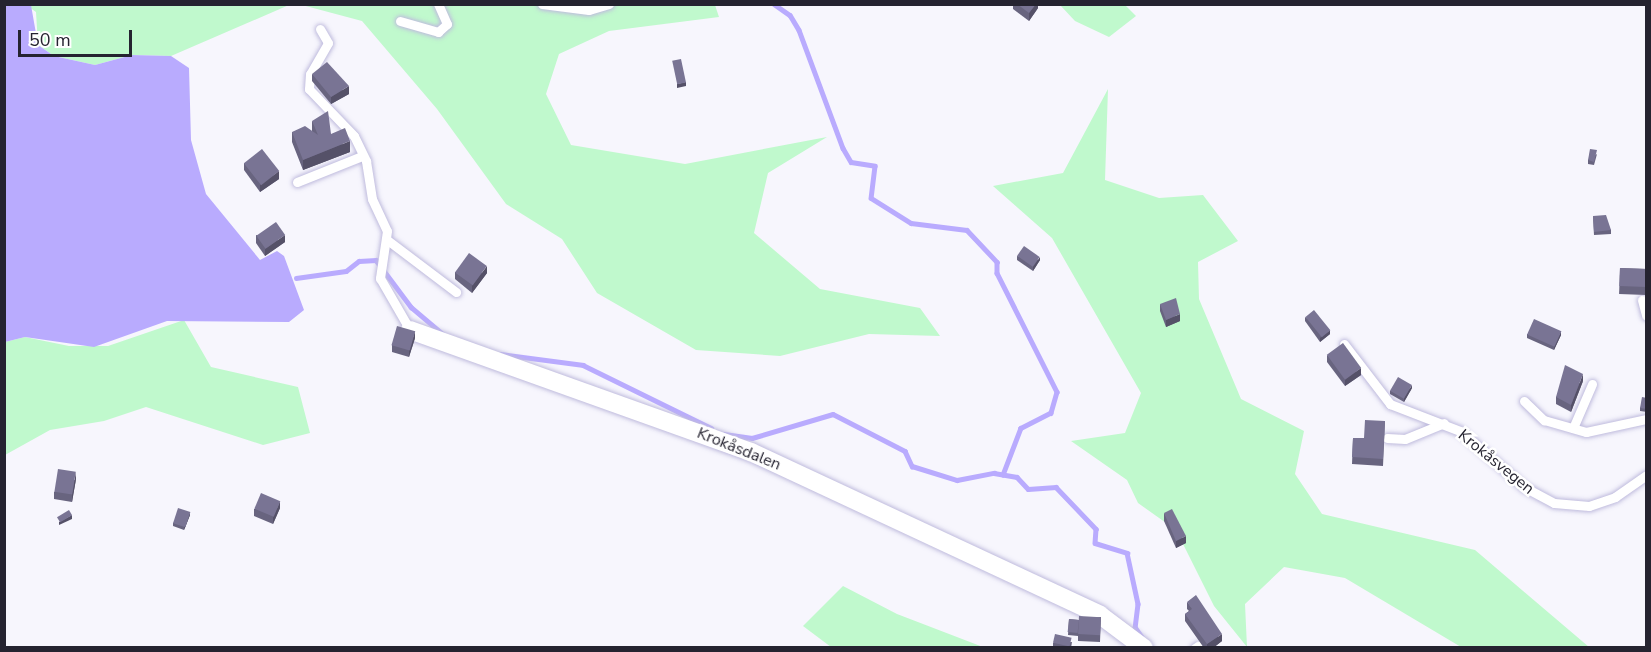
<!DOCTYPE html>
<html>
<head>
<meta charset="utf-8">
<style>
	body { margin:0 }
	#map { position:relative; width:1651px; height:652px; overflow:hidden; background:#f7f6fd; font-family:"Nunito Sans",sans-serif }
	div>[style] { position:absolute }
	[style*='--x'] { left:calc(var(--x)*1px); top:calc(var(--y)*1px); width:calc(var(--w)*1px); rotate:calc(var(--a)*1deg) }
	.green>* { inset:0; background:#c0f9cd }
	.water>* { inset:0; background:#b9abfe }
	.stream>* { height:4.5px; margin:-2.25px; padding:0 2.25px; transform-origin:2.25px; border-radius:2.25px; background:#b9abfe }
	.roads { filter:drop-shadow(0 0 2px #bfbbdd) drop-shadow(0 0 2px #bfbbdd) }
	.service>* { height:9px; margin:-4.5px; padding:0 4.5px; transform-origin:4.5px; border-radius:4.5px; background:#fff }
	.minor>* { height:18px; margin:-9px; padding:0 9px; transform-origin:9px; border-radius:9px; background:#fff }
	.wall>* { inset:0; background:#68647f; transform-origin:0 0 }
	.shaded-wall>* { inset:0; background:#555168 }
	.building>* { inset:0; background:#797494; transform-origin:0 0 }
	span { translate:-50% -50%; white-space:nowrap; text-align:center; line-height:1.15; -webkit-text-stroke:5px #fff; paint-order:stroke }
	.street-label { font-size:16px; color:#252330 }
	.frame { position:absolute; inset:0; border:6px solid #252330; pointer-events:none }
	.scale { position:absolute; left:18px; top:30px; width:114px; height:27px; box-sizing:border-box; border:3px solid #252330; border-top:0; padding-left:8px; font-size:18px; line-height:21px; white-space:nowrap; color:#252330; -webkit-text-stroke:4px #fff; paint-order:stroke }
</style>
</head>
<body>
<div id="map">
	<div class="green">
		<div style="clip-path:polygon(26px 5px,289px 5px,171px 56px,132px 55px,95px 65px,54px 56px,38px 45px,36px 12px)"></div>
		<div style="clip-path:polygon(302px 5px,715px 5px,719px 17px,609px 31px,559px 54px,546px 94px,571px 145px,685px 164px,827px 137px,768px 173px,754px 233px,820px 289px,920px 308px,940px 336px,869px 334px,780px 356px,696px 350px,597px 293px,562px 239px,506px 204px,437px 109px,362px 21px)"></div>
		<div style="clip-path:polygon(1060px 5px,1125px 5px,1136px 16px,1109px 37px,1075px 21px)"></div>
		<div style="clip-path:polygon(1108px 89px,1105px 180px,1159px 198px,1203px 195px,1238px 241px,1198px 262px,1199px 299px,1241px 399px,1304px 431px,1295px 474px,1322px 514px,1475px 550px,1589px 647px,1461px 647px,1345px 578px,1284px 567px,1245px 604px,1247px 647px,1214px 606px,1176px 530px,1138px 503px,1127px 480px,1071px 441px,1125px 433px,1141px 393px,1052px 238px,993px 186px,1063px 173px)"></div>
		<div style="clip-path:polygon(184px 320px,211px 367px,298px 387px,310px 433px,263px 445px,146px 407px,104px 421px,50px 430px,5px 455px,5px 342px,25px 337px,69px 346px,108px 346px)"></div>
		<div style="clip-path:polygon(843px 586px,897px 614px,983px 647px,831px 647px,803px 626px)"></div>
	</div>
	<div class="water">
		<div style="clip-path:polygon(4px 5px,31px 5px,38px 45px,54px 56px,95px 65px,132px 55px,171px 56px,189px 68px,191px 140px,206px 194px,260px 260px,277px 251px,284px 256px,304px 310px,289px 322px,167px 321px,94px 347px,25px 337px,5px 342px)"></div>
	</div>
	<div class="stream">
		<div style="--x:774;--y:4;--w:19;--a:35"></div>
		<div style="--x:790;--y:15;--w:17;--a:59"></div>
		<div style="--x:799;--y:30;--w:126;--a:69.6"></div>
		<div style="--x:843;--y:148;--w:16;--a:60"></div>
		<div style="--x:851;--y:162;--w:24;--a:9"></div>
		<div style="--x:875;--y:166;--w:32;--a:97"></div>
		<div style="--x:871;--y:198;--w:47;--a:32"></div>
		<div style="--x:911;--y:223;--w:56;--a:7.1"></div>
		<div style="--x:967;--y:230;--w:44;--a:46.8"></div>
		<div style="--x:997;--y:262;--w:11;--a:90"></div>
		<div style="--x:997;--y:273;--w:133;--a:63.2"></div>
		<div style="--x:1057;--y:392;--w:22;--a:106"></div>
		<div style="--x:1051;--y:413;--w:34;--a:153"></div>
		<div style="--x:1021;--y:428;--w:50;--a:111"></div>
		<div style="--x:296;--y:278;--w:50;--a:-8"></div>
		<div style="--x:346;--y:271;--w:16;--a:-38"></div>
		<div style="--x:359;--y:261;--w:17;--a:-3"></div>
		<div style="--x:376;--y:260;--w:59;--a:53.3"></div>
		<div style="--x:411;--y:307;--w:42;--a:40.2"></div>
		<div style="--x:501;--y:354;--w:83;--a:7.6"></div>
		<div style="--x:583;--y:365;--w:143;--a:26.2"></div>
		<div style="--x:724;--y:434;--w:28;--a:8"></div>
		<div style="--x:752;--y:438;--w:84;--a:-16.5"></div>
		<div style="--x:833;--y:414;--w:81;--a:27.2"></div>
		<div style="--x:905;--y:451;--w:17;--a:65"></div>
		<div style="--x:912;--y:466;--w:47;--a:17.3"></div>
		<div style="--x:957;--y:480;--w:38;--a:-11"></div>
		<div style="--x:994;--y:473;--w:23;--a:10"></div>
		<div style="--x:1017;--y:477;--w:16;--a:47"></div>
		<div style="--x:1028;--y:489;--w:28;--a:-4"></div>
		<div style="--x:1056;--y:487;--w:58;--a:46.4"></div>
		<div style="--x:1096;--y:529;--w:14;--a:94"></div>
		<div style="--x:1095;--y:543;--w:34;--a:17"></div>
		<div style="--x:1127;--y:553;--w:52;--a:77.8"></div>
		<div style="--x:1138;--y:604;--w:23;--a:97"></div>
		<div style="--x:1135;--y:627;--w:12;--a:55"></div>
	</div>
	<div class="roads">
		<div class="service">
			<div style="--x:542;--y:4;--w:47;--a:7.3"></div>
			<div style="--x:589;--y:10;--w:21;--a:-17"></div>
			<div style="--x:400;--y:21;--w:40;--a:16"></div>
			<div style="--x:438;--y:32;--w:12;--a:-42"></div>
			<div style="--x:447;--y:24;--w:22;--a:-114"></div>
			<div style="--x:320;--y:29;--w:16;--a:60"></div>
			<div style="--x:328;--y:43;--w:36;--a:120"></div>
			<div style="--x:310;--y:74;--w:15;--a:94"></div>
			<div style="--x:309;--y:89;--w:65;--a:46.2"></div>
			<div style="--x:354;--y:136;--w:28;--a:64"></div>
			<div style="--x:366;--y:161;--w:38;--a:81"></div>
			<div style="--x:372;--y:199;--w:35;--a:65"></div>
			<div style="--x:387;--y:231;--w:48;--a:98.5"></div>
			<div style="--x:380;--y:278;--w:60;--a:60"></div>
			<div style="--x:297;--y:182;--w:70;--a:-21.8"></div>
			<div style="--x:386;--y:239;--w:88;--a:37.1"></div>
			<div style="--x:1642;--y:300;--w:16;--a:75"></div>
			<div style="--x:1344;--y:344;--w:76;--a:52.5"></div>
			<div style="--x:1390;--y:404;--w:75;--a:21.1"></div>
			<div style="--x:1460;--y:431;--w:85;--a:41.2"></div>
			<div style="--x:1524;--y:487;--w:34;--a:28"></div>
			<div style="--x:1554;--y:503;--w:35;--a:5"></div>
			<div style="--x:1589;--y:506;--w:28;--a:-19"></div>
			<div style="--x:1615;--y:497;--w:38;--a:-35"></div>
			<div style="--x:1524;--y:401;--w:28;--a:44"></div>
			<div style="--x:1544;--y:420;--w:44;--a:15.9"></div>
			<div style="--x:1586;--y:432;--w:61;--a:-12.2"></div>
			<div style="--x:1573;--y:428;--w:48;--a:-66.6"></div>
			<div style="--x:1387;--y:438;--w:18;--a:3"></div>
			<div style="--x:1405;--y:439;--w:42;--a:-22.3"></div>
			<div style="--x:1195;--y:648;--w:4;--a:-34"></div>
		</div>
		<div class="minor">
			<div style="--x:410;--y:330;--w:362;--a:19.7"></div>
			<div style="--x:751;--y:452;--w:385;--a:25"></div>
			<div style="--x:1100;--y:615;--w:55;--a:36.9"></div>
		</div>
	</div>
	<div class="wall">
		<div style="clip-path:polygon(1013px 4px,1038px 4px,1038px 8px,1029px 21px,1013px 9px)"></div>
		<div style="clip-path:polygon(312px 74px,349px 94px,331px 104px,312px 81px)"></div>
		<div style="clip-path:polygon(312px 121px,331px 134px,350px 152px,303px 170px,292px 142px,292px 132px,312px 131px)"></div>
		<div style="clip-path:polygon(1597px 154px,1594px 165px,1588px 164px,1588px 160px)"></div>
		<div style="clip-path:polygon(244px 163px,279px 179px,260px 192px,244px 170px)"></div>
		<div style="clip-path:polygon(1593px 216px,1611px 230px,1611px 234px,1594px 235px)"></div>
		<div style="clip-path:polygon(256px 235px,285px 242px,265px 256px,256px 243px)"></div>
		<div style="clip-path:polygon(1017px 256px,1040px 260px,1033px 271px,1017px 260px)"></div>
		<div style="left:1620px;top:268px;width:27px;height:26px;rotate:2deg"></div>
		<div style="clip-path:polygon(455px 272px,487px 273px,472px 293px,455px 279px)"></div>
		<div style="clip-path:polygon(1160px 304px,1180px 321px,1166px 327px,1160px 311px)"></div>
		<div style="clip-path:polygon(1305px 317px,1330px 334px,1320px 342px,1305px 321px)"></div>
		<div style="clip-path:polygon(1527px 334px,1561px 335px,1554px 350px,1527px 338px)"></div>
		<div style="clip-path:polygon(415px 338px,409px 357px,392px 352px,392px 345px)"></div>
		<div style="clip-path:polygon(1327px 355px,1361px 375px,1345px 386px,1327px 362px)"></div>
		<div style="clip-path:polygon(1583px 381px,1571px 412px,1556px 404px,1556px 397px)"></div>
		<div style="clip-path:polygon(1412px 388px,1404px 402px,1390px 394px,1390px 391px)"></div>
		<div style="clip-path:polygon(1647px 398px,1647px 412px,1640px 411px,1640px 408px)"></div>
		<div style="clip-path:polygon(1385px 421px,1383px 466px,1352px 464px,1353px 438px,1364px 438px)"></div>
		<div style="clip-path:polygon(76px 479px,72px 502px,54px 499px,54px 492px)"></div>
		<div style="clip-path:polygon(280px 508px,273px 524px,254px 516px,254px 509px)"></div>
		<div style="clip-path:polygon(1164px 513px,1186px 543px,1176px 548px,1164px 521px)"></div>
		<div style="clip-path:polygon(190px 515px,184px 530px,173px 526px,173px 523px)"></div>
		<div style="clip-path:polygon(1187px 602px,1222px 641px,1213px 648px,1204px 648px,1185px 621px,1185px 614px,1189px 611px,1187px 609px)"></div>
		<div style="clip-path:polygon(1101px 617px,1100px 642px,1078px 641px,1078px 636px,1068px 635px,1069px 619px,1079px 620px)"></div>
		<div style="clip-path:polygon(1072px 642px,1071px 648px,1058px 648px,1053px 646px,1053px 643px)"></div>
	</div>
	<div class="shaded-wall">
		<div style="clip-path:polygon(1036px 4px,1038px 4px,1038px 8px,1029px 21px,1029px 13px)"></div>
		<div style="clip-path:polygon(686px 82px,686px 86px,677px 88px,677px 84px)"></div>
		<div style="clip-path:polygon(349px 86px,349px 94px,331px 104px,331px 97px)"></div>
		<div style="clip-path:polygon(350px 141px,350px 152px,303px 170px,303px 160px)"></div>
		<div style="clip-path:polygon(279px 171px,279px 179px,260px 192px,260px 185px)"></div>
		<div style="clip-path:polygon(285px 235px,285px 242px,265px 256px,265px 249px)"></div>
		<div style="clip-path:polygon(1040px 257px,1040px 260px,1033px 271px,1033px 267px)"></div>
		<div style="clip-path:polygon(487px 266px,487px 273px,472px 293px,472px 286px)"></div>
		<div style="clip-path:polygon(1180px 314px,1180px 321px,1166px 327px,1166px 320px)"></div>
		<div style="clip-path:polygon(1330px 330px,1330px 334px,1320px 342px,1320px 338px)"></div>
		<div style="clip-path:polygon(415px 331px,415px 338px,409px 357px,409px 350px)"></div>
		<div style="clip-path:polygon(1561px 331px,1561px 335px,1554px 350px,1554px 346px)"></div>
		<div style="clip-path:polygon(1361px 368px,1361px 375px,1345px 386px,1345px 379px)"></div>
		<div style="clip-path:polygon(1583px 374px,1583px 381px,1571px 412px,1571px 405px)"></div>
		<div style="clip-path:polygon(1412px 385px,1412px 388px,1404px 402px,1404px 398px)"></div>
		<div style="clip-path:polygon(76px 472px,76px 479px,72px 502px,72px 495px)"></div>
		<div style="clip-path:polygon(280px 501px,280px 508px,273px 524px,273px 517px)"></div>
		<div style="clip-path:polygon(190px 512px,190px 515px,184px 530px,184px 527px)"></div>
		<div style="clip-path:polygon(72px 515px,72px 519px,59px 525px,59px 522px)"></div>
		<div style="clip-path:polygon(1186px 536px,1186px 543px,1176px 548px,1176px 541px)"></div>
		<div style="clip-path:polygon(1222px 634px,1222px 641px,1213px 648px,1207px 648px,1207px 644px)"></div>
	</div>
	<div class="building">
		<div style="clip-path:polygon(1017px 4px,1036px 4px,1029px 13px)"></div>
		<div style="left:681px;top:59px;width:24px;height:9px;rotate:78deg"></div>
		<div style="clip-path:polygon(327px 62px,349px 86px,331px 97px,312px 74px)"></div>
		<div style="clip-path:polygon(328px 111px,331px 134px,345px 128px,350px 141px,303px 160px,292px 132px,305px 126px,318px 135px,312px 121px)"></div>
		<div style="left:262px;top:149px;width:28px;height:23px;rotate:52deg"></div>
		<div style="clip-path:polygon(1590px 149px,1597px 150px,1594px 162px,1588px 160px)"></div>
		<div style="clip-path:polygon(1606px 215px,1611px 230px,1594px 232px,1593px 216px)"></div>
		<div style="left:276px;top:222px;width:16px;height:24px;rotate:55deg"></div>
		<div style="left:1024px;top:246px;width:19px;height:12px;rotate:35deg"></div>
		<div style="left:469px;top:253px;width:22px;height:24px;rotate:36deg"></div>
		<div style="left:1620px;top:268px;width:27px;height:18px;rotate:2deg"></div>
		<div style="clip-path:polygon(1176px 298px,1180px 314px,1166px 320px,1160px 304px)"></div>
		<div style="left:1314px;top:310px;width:26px;height:11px;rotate:51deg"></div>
		<div style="left:1534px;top:319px;width:30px;height:17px;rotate:24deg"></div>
		<div style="left:397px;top:326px;width:19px;height:20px;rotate:16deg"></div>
		<div style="left:1343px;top:343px;width:31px;height:20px;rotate:54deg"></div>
		<div style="clip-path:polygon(1565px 365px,1583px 374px,1571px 405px,1556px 397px)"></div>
		<div style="left:1398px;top:377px;width:16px;height:16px;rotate:30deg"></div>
		<div style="clip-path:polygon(1642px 397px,1647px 398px,1647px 409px,1640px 408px)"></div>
		<div style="clip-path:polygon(1365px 420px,1385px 421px,1383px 459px,1352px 457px,1353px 438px,1364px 438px)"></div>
		<div style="left:58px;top:469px;width:18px;height:23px;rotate:9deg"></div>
		<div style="left:261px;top:493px;width:21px;height:17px;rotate:23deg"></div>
		<div style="left:178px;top:508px;width:13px;height:16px;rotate:18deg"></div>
		<div style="clip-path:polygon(1172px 509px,1186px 536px,1176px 541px,1164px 513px)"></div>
		<div style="left:69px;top:510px;width:6px;height:14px;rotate:59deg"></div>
		<div style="clip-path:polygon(1196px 595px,1222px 634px,1207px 644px,1185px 614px,1192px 609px,1187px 602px)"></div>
		<div style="left:1079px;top:616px;width:22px;height:18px;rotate:3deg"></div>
		<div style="left:1069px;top:619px;width:10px;height:13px;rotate:6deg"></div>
		<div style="left:1055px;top:634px;width:17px;height:9px;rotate:13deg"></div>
	</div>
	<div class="street-label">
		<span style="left:739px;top:449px;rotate:22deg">Krokåsdalen</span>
		<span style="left:1496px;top:462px;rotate:39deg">Krokåsvegen</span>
	</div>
	<div class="frame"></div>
	<div class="scale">50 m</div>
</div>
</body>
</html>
